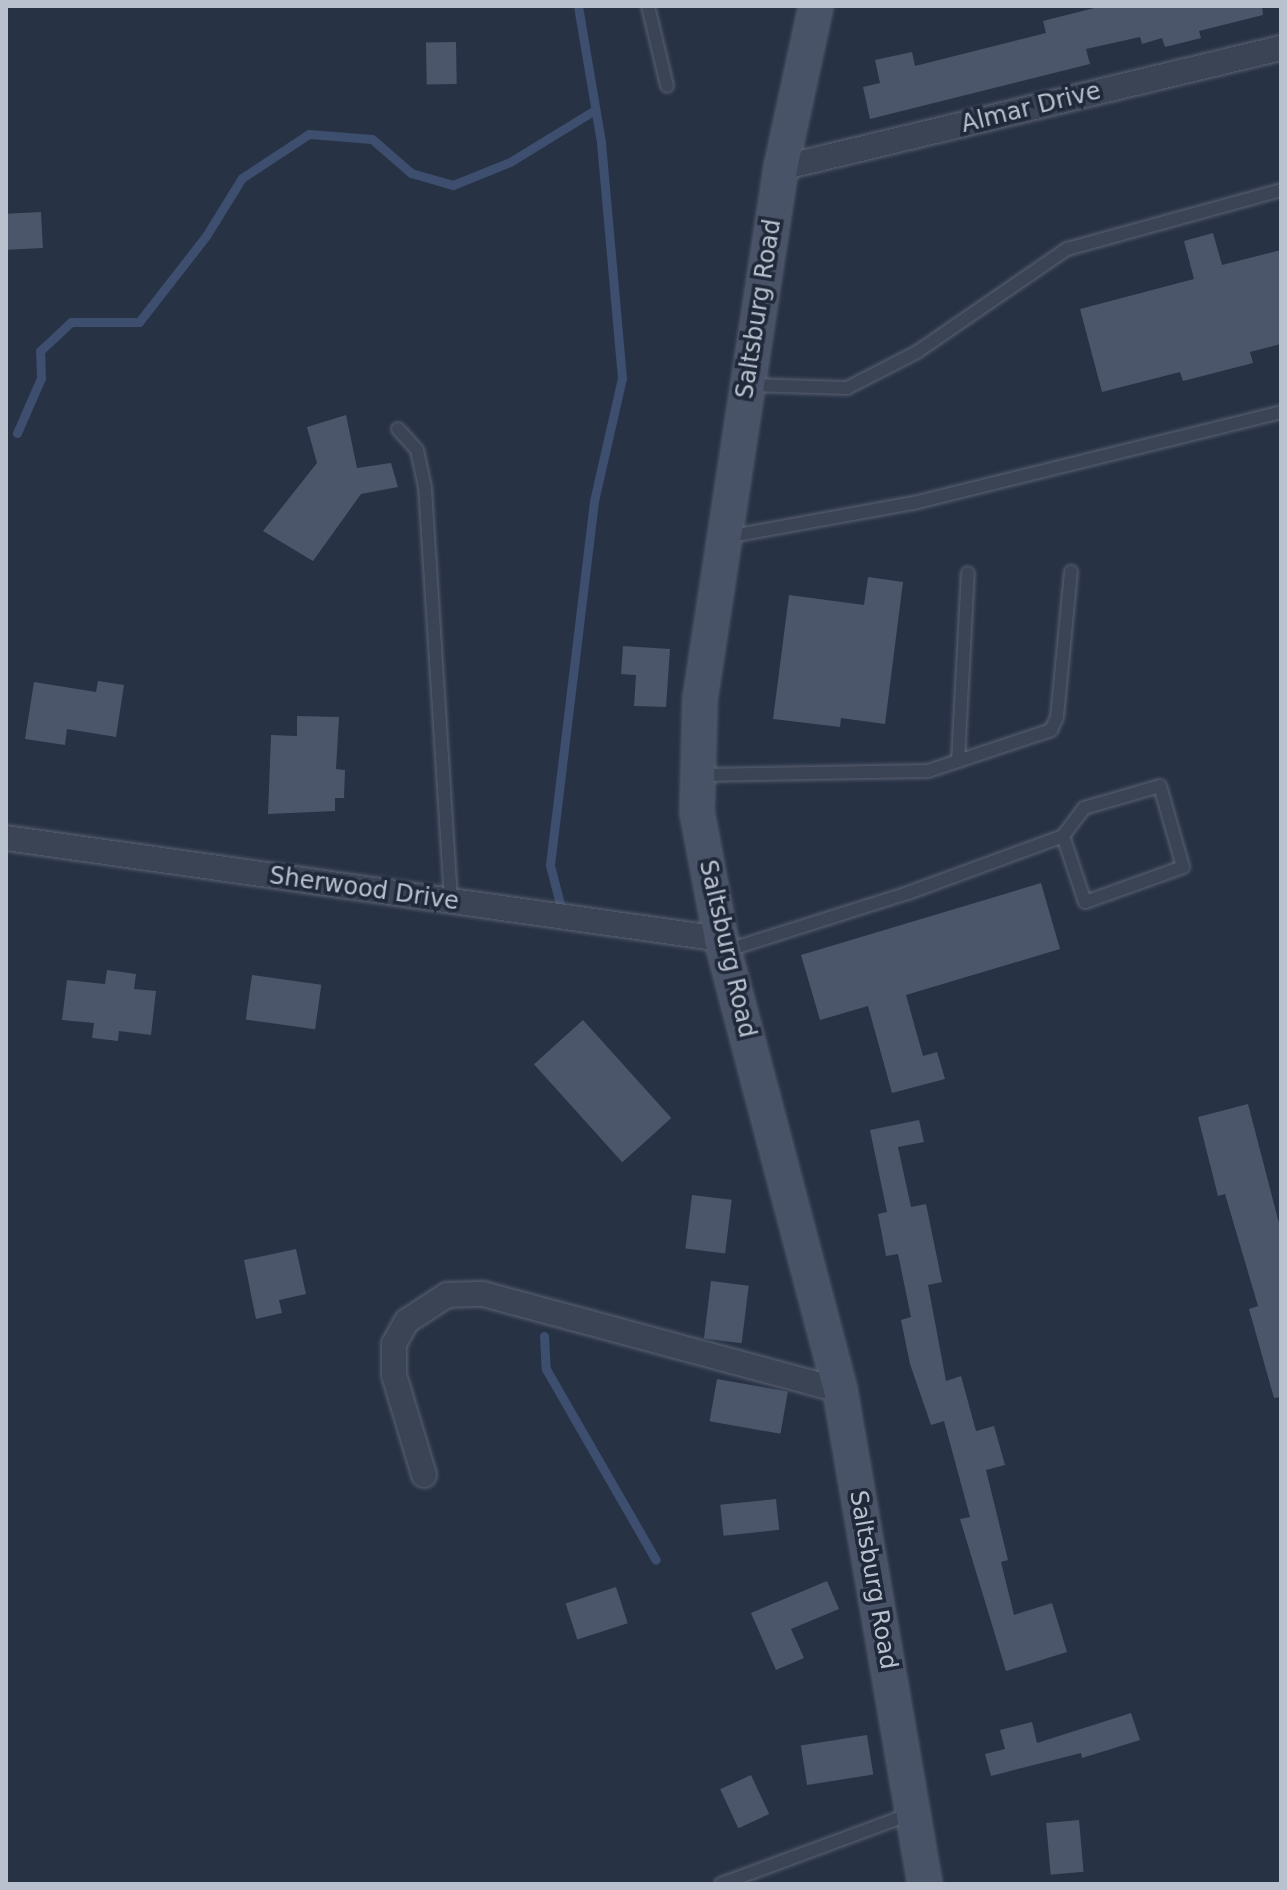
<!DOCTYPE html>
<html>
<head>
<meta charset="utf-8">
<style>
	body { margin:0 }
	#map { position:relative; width:1287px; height:1890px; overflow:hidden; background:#273245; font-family:"DejaVu Sans",sans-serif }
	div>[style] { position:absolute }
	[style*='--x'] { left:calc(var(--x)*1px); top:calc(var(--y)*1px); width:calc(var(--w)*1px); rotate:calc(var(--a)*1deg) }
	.stream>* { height:9px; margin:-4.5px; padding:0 4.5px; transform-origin:4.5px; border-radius:4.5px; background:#3d4e6e }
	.building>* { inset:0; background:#4b566b; transform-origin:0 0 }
	.roads { filter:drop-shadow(0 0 2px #5a6272) drop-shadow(0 0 2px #5a6272) }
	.lane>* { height:12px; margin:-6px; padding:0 6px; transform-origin:6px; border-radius:6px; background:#3b4454 }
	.street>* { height:24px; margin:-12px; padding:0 12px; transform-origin:12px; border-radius:12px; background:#3b4454 }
	.secondary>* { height:32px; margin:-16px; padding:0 16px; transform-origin:16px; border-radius:16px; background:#495367 }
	span { translate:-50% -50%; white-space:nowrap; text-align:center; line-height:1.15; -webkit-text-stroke:7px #20293a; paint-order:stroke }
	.street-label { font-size:24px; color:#b9c0ce }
	.frame { position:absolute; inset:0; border:8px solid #b9c0ce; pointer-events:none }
</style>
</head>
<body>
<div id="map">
	<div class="stream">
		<div style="--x:17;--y:433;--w:60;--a:-66.4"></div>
		<div style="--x:41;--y:378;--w:27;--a:-92"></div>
		<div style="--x:40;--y:351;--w:42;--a:-43.1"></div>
		<div style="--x:71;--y:322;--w:68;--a:0"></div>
		<div style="--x:139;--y:322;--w:109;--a:-52.1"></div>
		<div style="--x:206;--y:236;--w:68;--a:-58.2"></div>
		<div style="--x:242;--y:178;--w:80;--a:-33.3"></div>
		<div style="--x:309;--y:134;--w:63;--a:4.5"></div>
		<div style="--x:372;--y:139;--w:52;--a:41.1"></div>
		<div style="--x:411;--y:173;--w:44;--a:15.9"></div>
		<div style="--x:453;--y:185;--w:61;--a:-22"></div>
		<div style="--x:510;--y:162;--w:100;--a:-31.5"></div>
		<div style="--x:560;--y:904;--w:40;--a:-104.4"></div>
		<div style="--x:550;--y:865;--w:367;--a:-83.1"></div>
		<div style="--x:594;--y:501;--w:126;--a:-77.2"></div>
		<div style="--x:622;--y:378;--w:237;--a:-95.1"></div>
		<div style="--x:601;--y:142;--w:138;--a:-99.6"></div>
		<div style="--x:544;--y:1336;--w:33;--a:87"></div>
		<div style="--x:546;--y:1369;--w:220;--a:60.1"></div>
	</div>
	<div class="building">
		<div style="clip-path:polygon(1102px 6px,1262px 6px,1263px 15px,1199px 31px,1201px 38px,1165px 47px,1162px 38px,1142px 44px,1140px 37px,1086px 49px,1090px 64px,870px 119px,863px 87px,880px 83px,875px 60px,912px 52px,915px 66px,1046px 33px,1043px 21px)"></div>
		<div style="left:456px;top:42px;width:42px;height:30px;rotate:89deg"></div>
		<div style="left:41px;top:212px;width:36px;height:35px;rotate:87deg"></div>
		<div style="clip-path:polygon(1213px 233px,1222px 265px,1281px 250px,1281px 344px,1250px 352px,1253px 363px,1183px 381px,1180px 372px,1102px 392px,1080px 309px,1194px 279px,1184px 241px)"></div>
		<div style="clip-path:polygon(346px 415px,357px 468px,391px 463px,398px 487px,361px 494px,313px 561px,263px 531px,317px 463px,307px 427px)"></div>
		<div style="clip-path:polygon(868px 577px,903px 582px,885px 724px,841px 718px,840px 727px,773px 719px,789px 595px,864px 605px)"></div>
		<div style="clip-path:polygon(623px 646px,670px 649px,666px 707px,634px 706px,636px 675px,621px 674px)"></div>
		<div style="clip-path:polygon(98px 681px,124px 685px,116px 737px,67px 729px,65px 745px,25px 739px,34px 682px,96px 692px)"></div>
		<div style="clip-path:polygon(297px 716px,339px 717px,336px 769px,345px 770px,344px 798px,335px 798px,335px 811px,268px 814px,271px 735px,297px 736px)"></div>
		<div style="clip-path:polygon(1041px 883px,1060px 949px,906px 995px,923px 1056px,937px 1052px,945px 1079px,892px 1093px,868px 1006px,820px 1020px,801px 955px)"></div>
		<div style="clip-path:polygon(107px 970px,136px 974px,134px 989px,156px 991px,151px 1035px,119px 1031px,118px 1041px,92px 1038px,94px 1023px,62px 1020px,67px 980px,105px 984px)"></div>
		<div style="left:252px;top:975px;width:70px;height:45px;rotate:8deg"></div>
		<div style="left:583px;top:1020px;width:132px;height:66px;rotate:48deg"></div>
		<div style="clip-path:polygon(1248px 1104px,1281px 1231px,1281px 1397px,1274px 1398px,1249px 1309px,1258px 1306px,1225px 1194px,1218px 1196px,1198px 1117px)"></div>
		<div style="clip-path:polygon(919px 1120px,924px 1142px,898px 1147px,911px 1207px,926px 1204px,942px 1282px,928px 1285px,946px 1381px,961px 1376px,976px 1431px,994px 1426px,1005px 1465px,986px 1470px,1008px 1560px,1001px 1562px,1014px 1615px,1052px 1603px,1067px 1652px,1006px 1671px,960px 1519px,970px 1517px,944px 1421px,931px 1425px,910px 1364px,901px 1320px,911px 1317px,898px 1254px,886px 1256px,878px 1214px,887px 1212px,870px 1130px)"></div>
		<div style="left:692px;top:1195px;width:40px;height:54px;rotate:7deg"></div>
		<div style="clip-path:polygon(296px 1249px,306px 1294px,279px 1300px,282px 1313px,256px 1319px,244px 1260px)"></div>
		<div style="left:711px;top:1281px;width:38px;height:58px;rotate:7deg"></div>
		<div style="left:717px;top:1379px;width:72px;height:43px;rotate:10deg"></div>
		<div style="left:776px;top:1499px;width:31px;height:56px;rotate:84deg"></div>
		<div style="clip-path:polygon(827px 1581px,839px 1609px,791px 1629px,804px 1658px,776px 1670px,751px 1613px)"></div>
		<div style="left:616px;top:1587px;width:38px;height:53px;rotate:72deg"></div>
		<div style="clip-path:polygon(1131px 1713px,1140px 1740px,1082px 1758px,1081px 1753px,991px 1776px,985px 1754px,1005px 1749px,1000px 1730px,1032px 1722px,1037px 1743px)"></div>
		<div style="left:867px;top:1735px;width:40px;height:67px;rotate:81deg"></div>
		<div style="left:751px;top:1775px;width:43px;height:34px;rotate:65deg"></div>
		<div style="left:1079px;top:1820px;width:52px;height:33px;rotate:85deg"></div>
	</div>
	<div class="roads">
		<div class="lane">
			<div style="--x:648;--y:6;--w:82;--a:76.6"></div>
			<div style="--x:751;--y:385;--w:96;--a:1.8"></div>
			<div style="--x:847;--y:388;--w:79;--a:-27.2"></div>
			<div style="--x:917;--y:352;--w:182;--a:-34.5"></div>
			<div style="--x:1067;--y:249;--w:222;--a:-15.4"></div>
			<div style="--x:398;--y:429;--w:28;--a:48"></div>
			<div style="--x:417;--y:450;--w:38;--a:78"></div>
			<div style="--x:425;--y:487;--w:415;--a:86.4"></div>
			<div style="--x:726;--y:537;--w:191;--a:-10.3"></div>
			<div style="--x:914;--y:503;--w:378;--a:-13.9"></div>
			<div style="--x:958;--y:761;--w:188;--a:-87"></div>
			<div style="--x:701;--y:775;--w:227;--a:-1"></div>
			<div style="--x:928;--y:771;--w:130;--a:-18.4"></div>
			<div style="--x:1051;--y:730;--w:14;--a:-65"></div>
			<div style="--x:1057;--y:717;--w:146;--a:-84.5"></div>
			<div style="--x:725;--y:951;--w:192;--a:-17.6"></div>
			<div style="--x:908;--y:893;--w:165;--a:-20.2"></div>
			<div style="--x:1063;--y:836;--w:35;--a:-53"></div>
			<div style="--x:1084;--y:808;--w:79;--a:-16.1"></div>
			<div style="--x:1160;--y:786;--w:84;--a:74.1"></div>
			<div style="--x:1183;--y:867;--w:104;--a:160.3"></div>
			<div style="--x:1085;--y:902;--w:70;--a:-108.4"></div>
			<div style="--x:721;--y:1884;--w:202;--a:-20.3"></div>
		</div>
		<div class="street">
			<div style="--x:781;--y:168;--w:514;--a:-13.5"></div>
			<div style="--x:6;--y:838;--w:722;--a:8.04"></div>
			<div style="--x:424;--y:1475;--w:104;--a:-106.7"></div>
			<div style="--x:394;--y:1375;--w:31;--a:-90"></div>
			<div style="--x:394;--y:1344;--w:26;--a:-61"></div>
			<div style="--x:407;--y:1321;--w:48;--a:-33"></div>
			<div style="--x:447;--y:1295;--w:36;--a:-2"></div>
			<div style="--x:483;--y:1294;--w:370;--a:15.1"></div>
		</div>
		<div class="secondary">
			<div style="--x:816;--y:6;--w:166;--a:102.2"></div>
			<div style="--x:781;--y:168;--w:537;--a:98.67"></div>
			<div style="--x:700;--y:699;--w:113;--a:91.5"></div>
			<div style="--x:697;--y:812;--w:129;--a:79.3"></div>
			<div style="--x:721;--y:939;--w:466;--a:75.2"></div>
			<div style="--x:840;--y:1390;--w:501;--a:80.24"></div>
		</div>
	</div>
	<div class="street-label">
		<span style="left:1031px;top:108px;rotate:-14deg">Almar Drive</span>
		<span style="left:759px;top:309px;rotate:-81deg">Saltsburg Road</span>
		<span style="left:364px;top:889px;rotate:8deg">Sherwood Drive</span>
		<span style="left:727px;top:949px;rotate:77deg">Saltsburg Road</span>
		<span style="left:873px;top:1580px;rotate:80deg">Saltsburg Road</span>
	</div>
	<div class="frame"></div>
</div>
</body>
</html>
